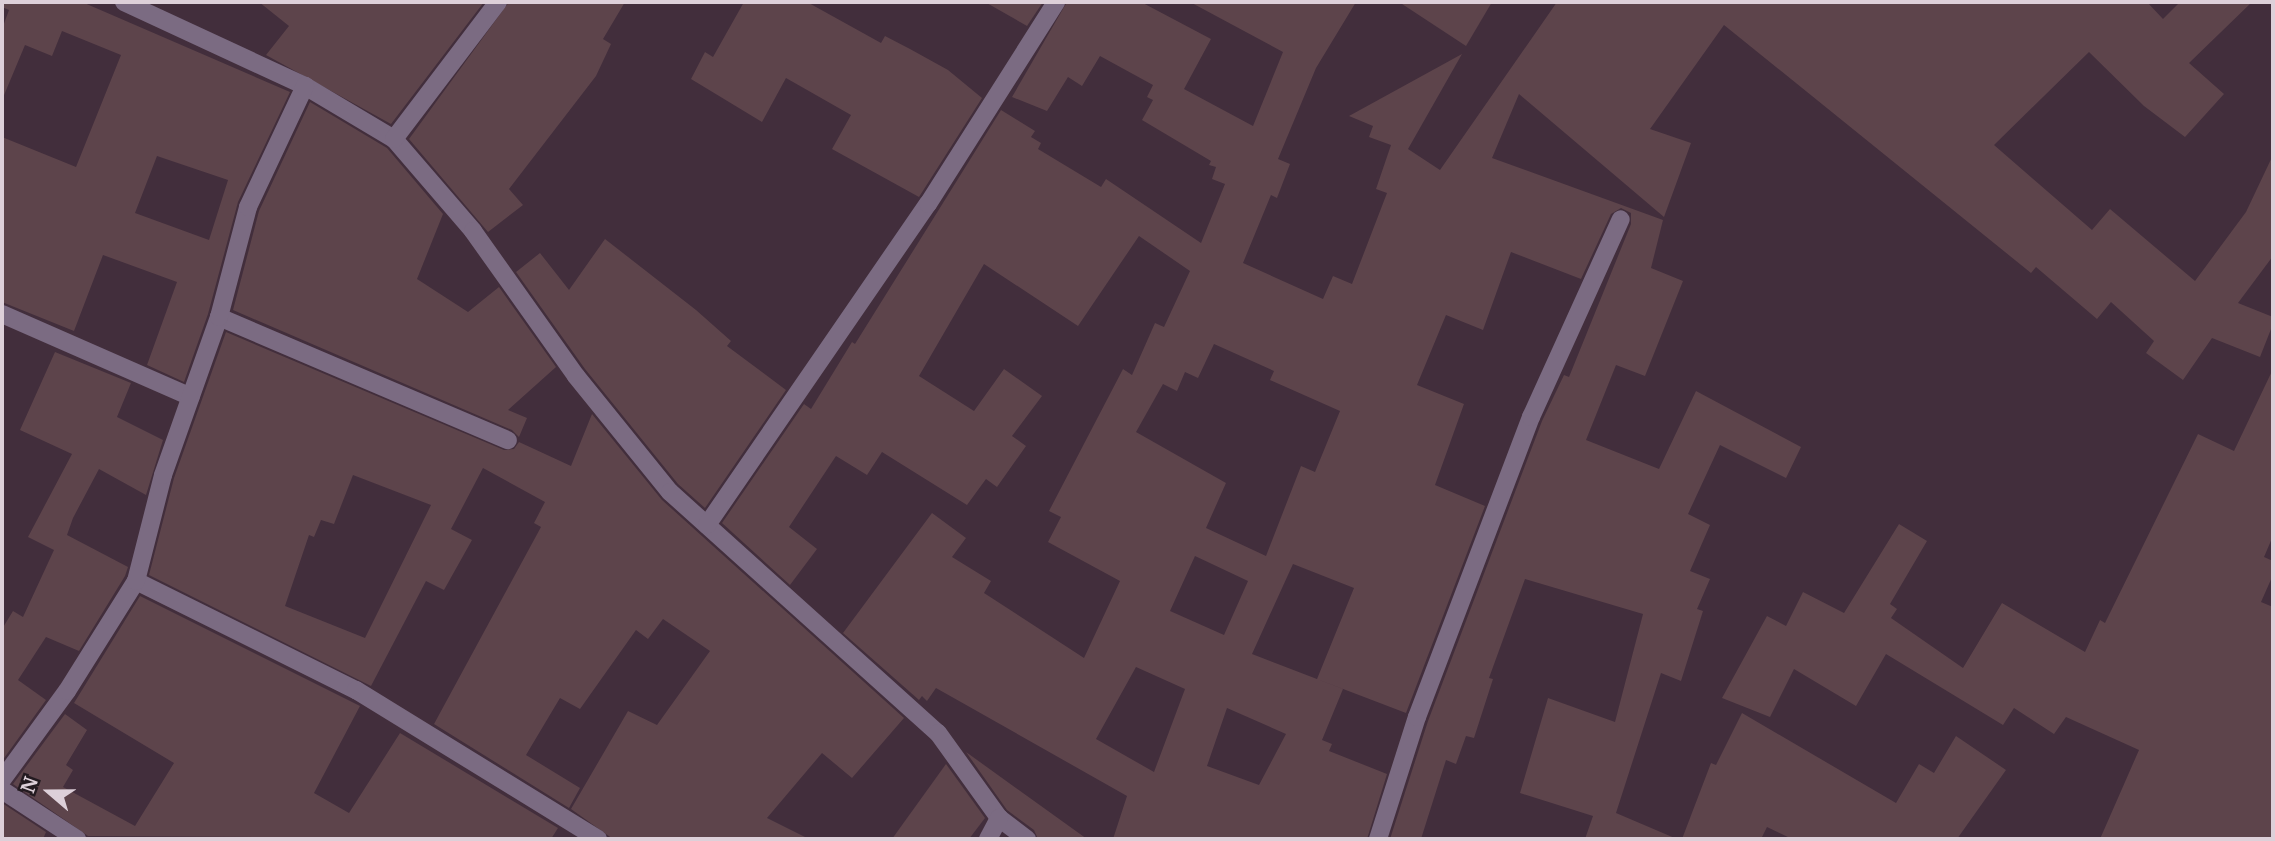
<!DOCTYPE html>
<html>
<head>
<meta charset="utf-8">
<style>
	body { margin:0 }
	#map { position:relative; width:2275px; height:841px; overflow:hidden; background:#422e3c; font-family:Merriweather,serif }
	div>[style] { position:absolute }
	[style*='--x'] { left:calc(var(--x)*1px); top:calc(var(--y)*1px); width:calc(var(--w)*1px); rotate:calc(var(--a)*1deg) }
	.building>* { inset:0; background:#5d444b }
	.minor>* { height:18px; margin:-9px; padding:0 9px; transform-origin:9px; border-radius:9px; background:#7b6b82 }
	span { translate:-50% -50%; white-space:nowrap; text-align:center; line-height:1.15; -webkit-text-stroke:6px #231a20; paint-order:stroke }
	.frame { position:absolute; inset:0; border:4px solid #ddd0d9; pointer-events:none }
	.north { position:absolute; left:14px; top:757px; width:70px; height:70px; -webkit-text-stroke:5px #231a20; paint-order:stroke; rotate:290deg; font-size:19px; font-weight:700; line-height:28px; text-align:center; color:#ddd0d9 }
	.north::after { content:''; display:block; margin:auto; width:24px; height:32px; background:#ddd0d9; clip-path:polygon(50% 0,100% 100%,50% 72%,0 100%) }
</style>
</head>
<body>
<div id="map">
	<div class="building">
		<div style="clip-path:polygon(evenodd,2px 2px,82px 2px,290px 92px,238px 202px,208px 314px,184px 382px,147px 365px,177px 282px,103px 255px,74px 331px,2px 302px,2px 137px,76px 167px,121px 55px,62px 31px,52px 56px,25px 45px,2px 100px,2px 29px,9px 10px,2px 7px,2px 2px,157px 156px,228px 180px,209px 240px,135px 213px,157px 156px)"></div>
		<div style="clip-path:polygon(259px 2px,484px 2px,391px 124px,266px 55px,289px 26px)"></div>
		<div style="clip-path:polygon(509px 2px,625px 2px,603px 39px,611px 44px,596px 76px,509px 189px,523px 205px,488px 232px,409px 139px)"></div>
		<div style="clip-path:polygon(744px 2px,807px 2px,881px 43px,885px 36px,910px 49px,948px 70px,982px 98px,919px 197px,832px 149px,851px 115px,786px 78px,762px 122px,691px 79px,705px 52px,713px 57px)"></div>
		<div style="clip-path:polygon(985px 2px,1043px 2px,1027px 26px)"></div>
		<div style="clip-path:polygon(evenodd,1067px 2px,1141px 2px,1211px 39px,1184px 89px,1253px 126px,1283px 52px,1190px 2px,1356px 2px,1316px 68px,1278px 159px,1290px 164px,1277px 198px,1271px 195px,1243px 263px,1323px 299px,1333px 276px,1352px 284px,1387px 193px,1376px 189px,1391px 145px,1369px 137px,1373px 126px,1349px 116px,1462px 54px,1408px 149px,1440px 170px,1557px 2px,2147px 2px,2163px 19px,2180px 2px,2252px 2px,2189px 63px,2224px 94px,2185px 137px,2144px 106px,2089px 52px,1994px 145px,2092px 230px,2110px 209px,2195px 281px,2246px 212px,2273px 155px,2273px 256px,2238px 303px,2273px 317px,2273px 324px,2260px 357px,2212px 338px,2183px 380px,2146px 353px,2154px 341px,2111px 302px,2097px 319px,2036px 267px,2031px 273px,1724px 25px,1650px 129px,1691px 143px,1664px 217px,1519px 94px,1492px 158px,1663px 220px,1651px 268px,1683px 281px,1645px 376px,1616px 365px,1586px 440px,1659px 469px,1696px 391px,1801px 447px,1786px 478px,1720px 445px,1688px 514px,1710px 525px,1690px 571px,1710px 579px,1697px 609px,1703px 611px,1681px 681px,1661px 673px,1616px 813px,1677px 839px,1585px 839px,1593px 816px,1520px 793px,1548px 698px,1615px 722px,1643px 614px,1525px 579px,1489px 678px,1493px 679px,1474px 738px,1466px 736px,1456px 764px,1446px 760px,1421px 839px,1390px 839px,1428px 721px,1542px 421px,1564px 375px,1569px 377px,1631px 224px,1631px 213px,1621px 208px,1611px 214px,1581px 279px,1511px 252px,1483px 330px,1446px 315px,1417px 385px,1464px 404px,1435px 485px,1485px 506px,1406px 713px,1317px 679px,1354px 588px,1293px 564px,1252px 654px,1343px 689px,1322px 740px,1332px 744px,1329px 751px,1387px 774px,1367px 839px,1113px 839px,1127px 796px,936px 688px,927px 701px,922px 696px,919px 700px,843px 633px,932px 513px,966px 538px,952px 557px,991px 581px,984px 593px,1084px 658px,1120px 581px,1048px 542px,1061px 517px,1049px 511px,1123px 369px,1132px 375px,1155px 323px,1164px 327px,1190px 271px,1139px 236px,1078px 326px,984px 264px,919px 376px,974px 411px,1004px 369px,1042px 396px,1012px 436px,1026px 446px,997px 487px,986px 479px,967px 505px,882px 452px,867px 475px,836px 456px,789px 527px,817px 549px,790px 585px,722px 523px,804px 404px,811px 409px,852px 342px,855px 344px,1001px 110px,1035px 131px,1031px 137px,1041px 143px,1038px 149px,1101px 187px,1106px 179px,1201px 243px,1225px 184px,1212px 179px,1216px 167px,1209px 165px,1211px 161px,1142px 120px,1153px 100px,1147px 97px,1153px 85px,1100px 56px,1082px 86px,1068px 77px,1047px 111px,1012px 97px,1067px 2px,1214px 344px,1274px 371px,1270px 380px,1340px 411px,1315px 472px,1301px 466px,1266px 556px,1206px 528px,1226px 483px,1136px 432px,1163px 384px,1177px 391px,1185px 372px,1198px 378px,1214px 344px,1067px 2px,1195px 556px,1248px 581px,1224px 635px,1170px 611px,1195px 556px,1067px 2px,1136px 667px,1185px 689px,1154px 772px,1096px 739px,1136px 667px,1067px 2px,1227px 708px,1286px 734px,1259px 785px,1207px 766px,1227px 708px)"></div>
		<div style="clip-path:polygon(1399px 2px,1492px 2px,1466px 46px)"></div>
		<div style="clip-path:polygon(310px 102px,387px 148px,443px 214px,417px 279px,468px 312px,499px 287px,556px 367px,508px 410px,527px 418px,519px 437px,512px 430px,233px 310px,259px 211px)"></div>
		<div style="clip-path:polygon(605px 239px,696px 310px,731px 341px,727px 346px,786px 390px,705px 508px,678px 484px,585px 369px,516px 272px,540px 253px,569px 290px)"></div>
		<div style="clip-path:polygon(evenodd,226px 332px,504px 450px,514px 449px,519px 442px,571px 466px,592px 414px,662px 500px,904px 718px,852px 778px,822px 753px,767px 818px,809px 839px,613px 839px,571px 809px,628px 711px,657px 725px,710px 651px,663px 619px,648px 639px,636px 630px,580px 709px,560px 698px,526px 755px,580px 788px,569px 808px,434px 724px,541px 527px,534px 523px,545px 502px,483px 468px,451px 529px,472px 540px,444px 590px,426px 581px,371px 686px,149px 575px,174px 478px,226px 332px,353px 475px,431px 505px,365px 638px,285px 606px,309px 535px,314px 537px,321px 520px,334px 524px,353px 475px)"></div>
		<div style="clip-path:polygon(55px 352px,131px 383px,117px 417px,163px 440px,146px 495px,99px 469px,73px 518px,67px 535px,128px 567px,125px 576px,79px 651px,46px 637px,18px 680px,46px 700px,2px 761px,2px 629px,13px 611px,23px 617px,54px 550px,28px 537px,72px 454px,20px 430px)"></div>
		<div style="clip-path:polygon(2273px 369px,2273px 536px,2264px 557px,2273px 561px,2273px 575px,2261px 602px,2273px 607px,2273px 839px,2100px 839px,2139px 750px,2066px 717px,2054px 734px,2014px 708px,2003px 725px,1886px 654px,1856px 706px,1794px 669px,1770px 717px,1722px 698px,1767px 616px,1786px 626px,1803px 592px,1844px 613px,1899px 524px,1927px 541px,1890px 604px,1897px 609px,1891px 618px,1963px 668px,2002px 603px,2085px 652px,2100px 620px,2105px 623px,2198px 434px,2234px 451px)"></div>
		<div style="clip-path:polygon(140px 596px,360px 706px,314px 793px,349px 813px,400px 733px,558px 828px,551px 839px,88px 836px,13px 784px,65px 714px,87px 730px,66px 765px,73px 770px,63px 787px,135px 826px,174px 763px,74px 703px)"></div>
		<div style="clip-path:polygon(1742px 713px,1896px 803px,1919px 764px,1934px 773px,1956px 736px,2006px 770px,1957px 839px,1792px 839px,1767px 827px,1761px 839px,1682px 839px,1711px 763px,1716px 765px)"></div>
		<div style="clip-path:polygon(966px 752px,1087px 839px,1038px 839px,1034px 830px,1007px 810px)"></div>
		<div style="clip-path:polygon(946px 764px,985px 818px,969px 839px,892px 839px)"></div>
		<div style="clip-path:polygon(2px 803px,46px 832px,43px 839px,2px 839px)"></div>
	</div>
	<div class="minor">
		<div style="--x:124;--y:2;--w:200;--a:24.9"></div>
		<div style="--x:305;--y:86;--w:104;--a:30.8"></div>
		<div style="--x:394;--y:139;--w:121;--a:49.3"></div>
		<div style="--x:473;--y:231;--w:178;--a:54.6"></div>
		<div style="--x:576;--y:376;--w:149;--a:51"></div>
		<div style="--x:670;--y:492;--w:360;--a:42"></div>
		<div style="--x:938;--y:733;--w:105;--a:54.3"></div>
		<div style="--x:999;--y:818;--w:35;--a:37"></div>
		<div style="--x:394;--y:139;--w:172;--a:-52.8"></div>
		<div style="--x:2;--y:314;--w:206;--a:23.7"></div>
		<div style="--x:219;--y:317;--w:314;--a:23.1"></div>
		<div style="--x:707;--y:525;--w:390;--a:-55.5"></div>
		<div style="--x:928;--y:204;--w:239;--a:-57.6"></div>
		<div style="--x:136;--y:581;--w:246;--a:26.4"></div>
		<div style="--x:356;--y:690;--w:284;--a:31.6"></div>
		<div style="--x:2;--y:780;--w:110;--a:-53.9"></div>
		<div style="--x:67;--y:691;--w:130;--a:-57.9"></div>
		<div style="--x:136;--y:581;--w:109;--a:-75.7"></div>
		<div style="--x:163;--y:475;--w:168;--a:-70.5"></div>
		<div style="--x:219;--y:317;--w:114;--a:-75.2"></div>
		<div style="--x:248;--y:207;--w:134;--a:-64.8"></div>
		<div style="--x:2;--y:790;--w:90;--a:33.2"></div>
		<div style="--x:988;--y:839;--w:24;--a:-62"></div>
		<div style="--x:1378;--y:839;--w:128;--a:-72.3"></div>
		<div style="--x:1417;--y:717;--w:321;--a:-69.2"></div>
		<div style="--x:1531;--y:417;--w:217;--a:-65.6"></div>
	</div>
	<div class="frame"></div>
	<div class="north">N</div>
</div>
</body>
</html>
